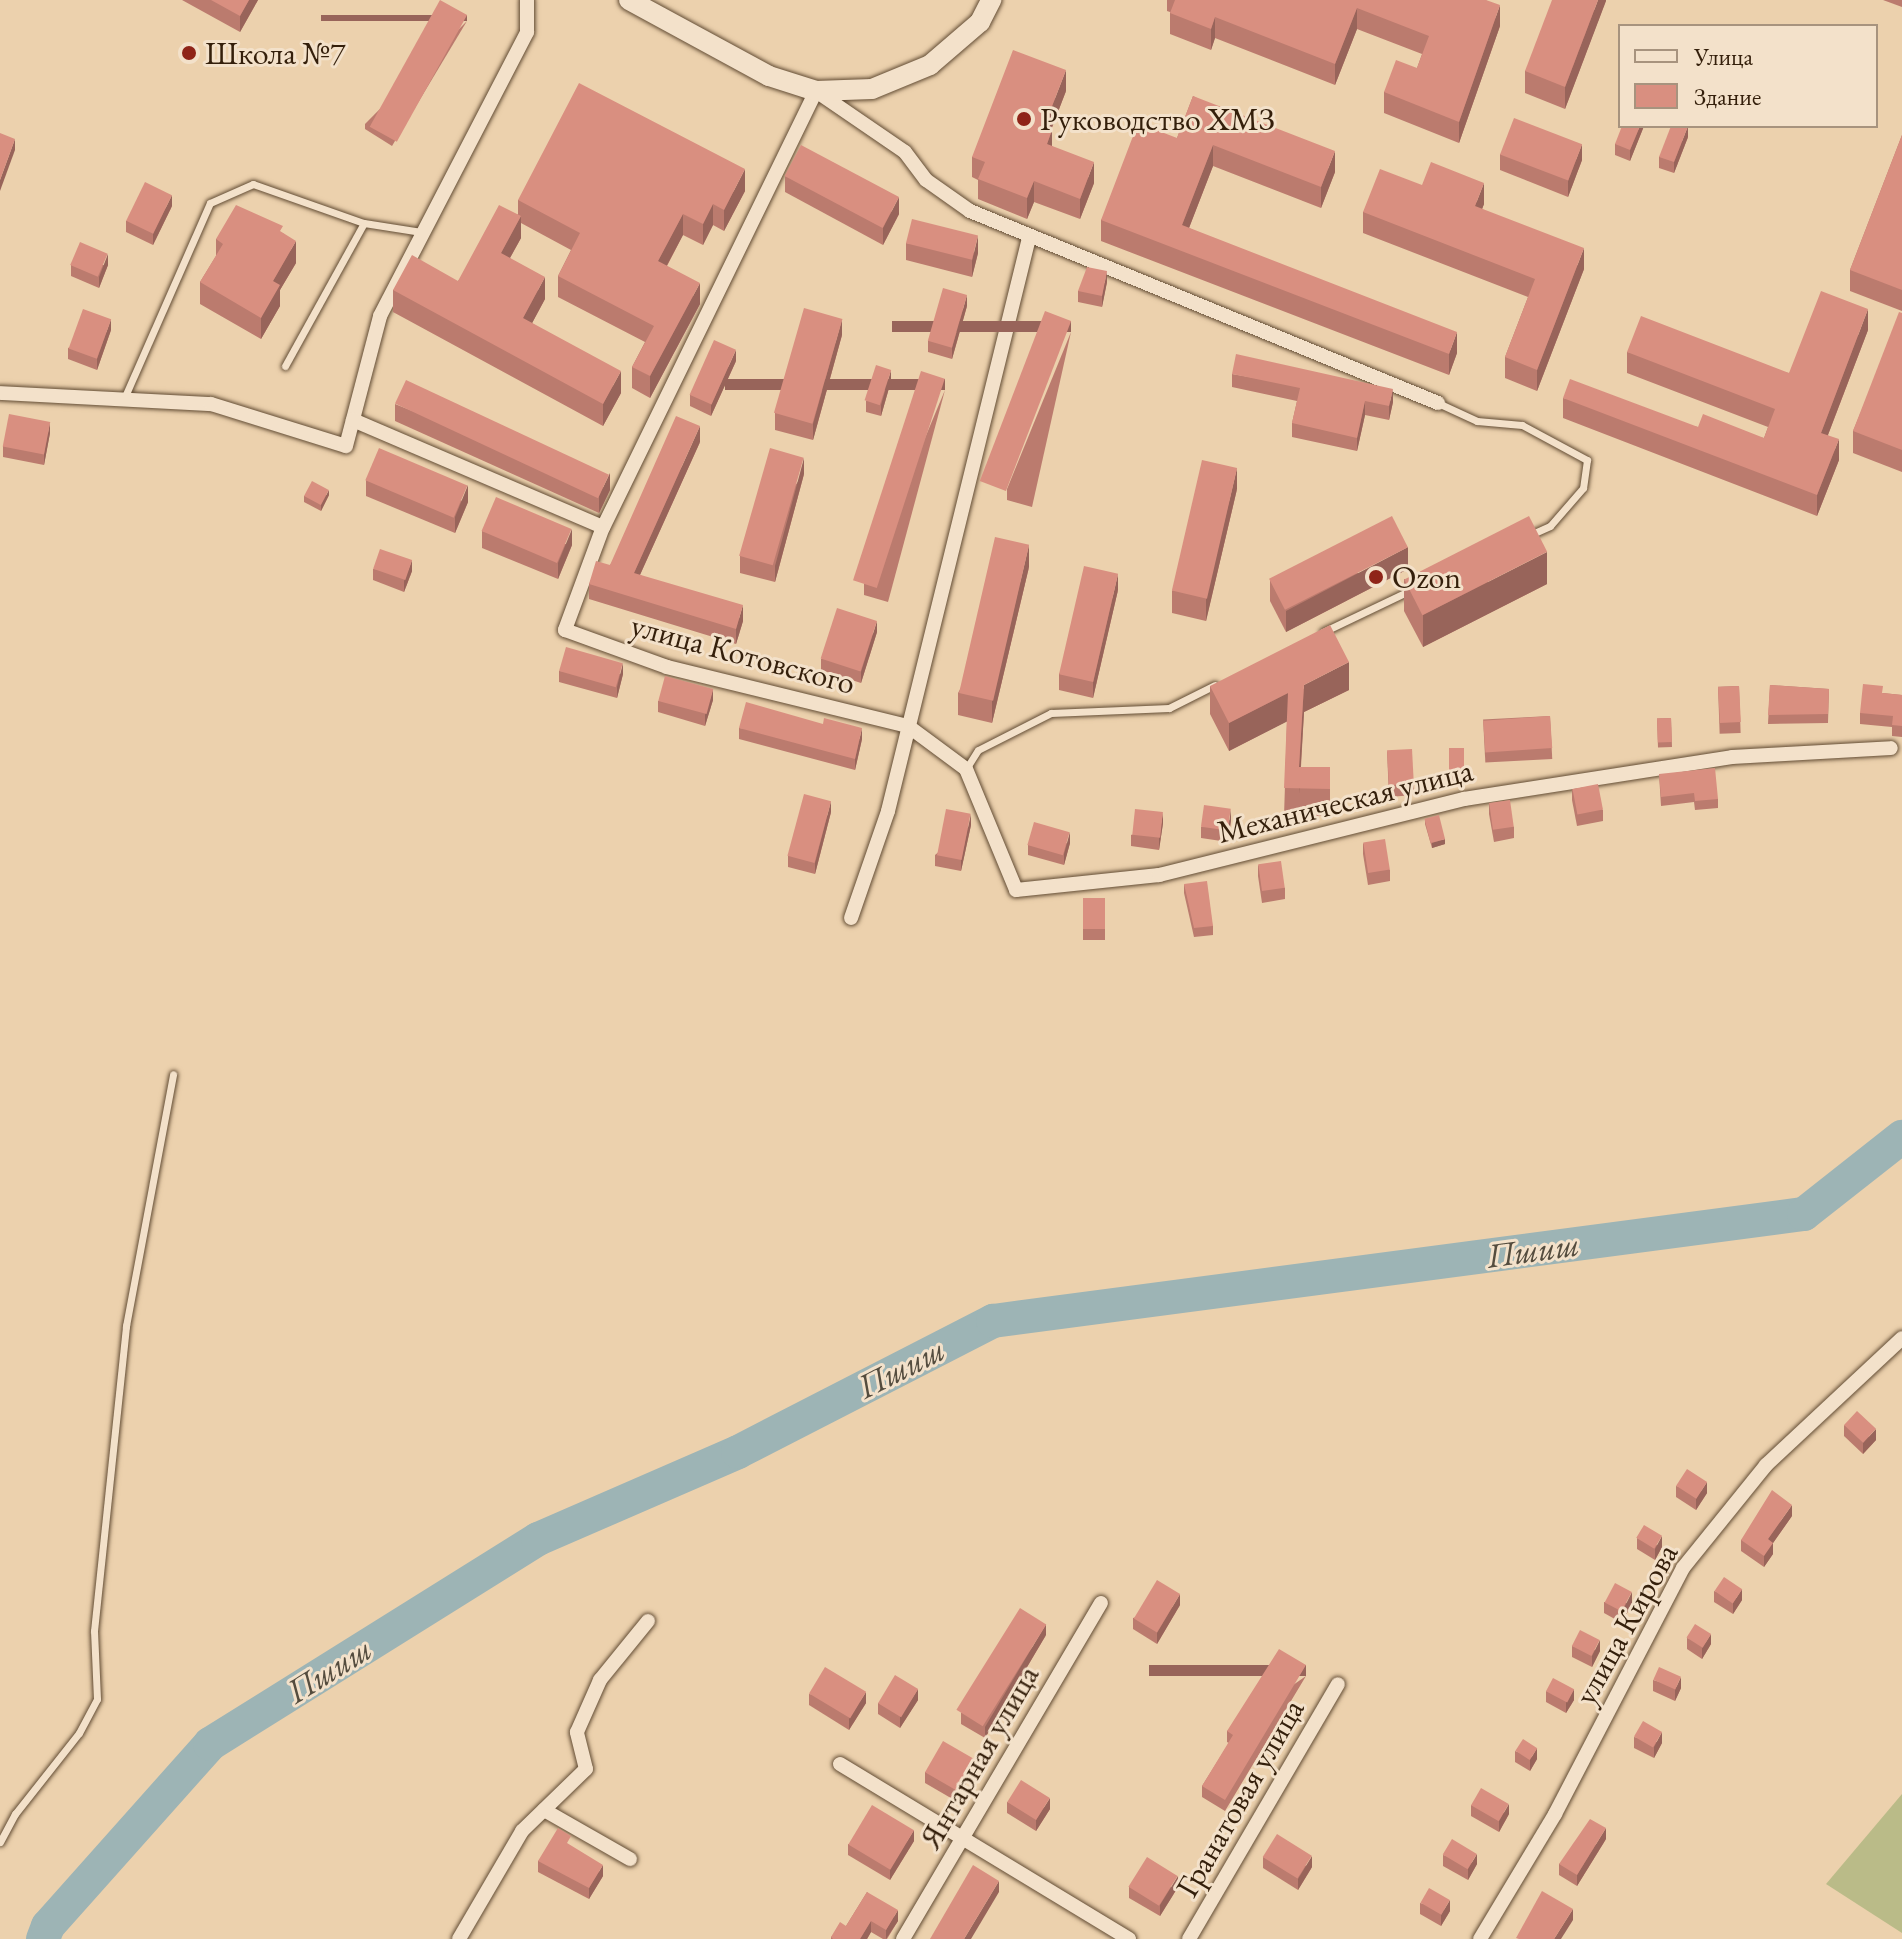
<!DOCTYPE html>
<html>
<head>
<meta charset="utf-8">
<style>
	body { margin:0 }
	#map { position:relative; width:1902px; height:1939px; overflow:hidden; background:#ecd1ad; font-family:"EB Garamond",serif }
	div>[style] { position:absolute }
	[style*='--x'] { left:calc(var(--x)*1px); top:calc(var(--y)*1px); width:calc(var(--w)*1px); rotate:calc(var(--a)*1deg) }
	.green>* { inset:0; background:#babb88 }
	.river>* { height:34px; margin:-17px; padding:0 17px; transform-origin:17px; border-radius:17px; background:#9db4b5 }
	.roads { filter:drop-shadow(0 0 2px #624c34) drop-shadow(0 0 2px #624c34) }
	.service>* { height:7px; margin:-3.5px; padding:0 3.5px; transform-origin:3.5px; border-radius:3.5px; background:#f3e1ca }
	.minor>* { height:14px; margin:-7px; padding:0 7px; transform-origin:7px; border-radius:7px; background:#f3e1ca }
	.secondary>* { height:20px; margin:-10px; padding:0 10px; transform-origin:10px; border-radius:10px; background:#f3e1ca }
	.wall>* { inset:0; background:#bb7b6e; transform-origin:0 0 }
	.shaded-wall>* { inset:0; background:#98645a; transform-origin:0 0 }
	.building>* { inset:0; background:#d98f80; transform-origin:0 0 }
	.dots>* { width:22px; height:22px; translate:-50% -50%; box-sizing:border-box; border:4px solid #f3e1ca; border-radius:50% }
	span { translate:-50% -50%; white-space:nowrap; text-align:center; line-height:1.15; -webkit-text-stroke:6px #f3e1ca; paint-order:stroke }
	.poi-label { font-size:32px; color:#341f0b }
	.left { translate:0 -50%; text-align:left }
	.street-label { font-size:32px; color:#341f0b }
	.water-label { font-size:34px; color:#544c3e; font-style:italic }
	.legend { position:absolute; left:1618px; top:24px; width:260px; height:104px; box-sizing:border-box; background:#f3e1ca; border:2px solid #a7937e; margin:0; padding:10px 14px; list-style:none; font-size:24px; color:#341f0b }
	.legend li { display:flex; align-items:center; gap:16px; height:40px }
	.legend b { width:40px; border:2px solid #a7937e }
</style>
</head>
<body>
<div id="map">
	<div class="green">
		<div style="clip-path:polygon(1902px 1794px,1902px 1933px,1826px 1884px)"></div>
	</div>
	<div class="river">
		<div style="--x:43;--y:1939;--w:14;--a:-69"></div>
		<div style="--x:48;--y:1926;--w:244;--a:-48.3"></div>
		<div style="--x:210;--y:1744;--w:387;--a:-32"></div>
		<div style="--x:538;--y:1539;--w:218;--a:-23.5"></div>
		<div style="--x:738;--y:1452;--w:287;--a:-27.2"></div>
		<div style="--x:993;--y:1321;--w:818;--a:-7.52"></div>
		<div style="--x:1804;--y:1214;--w:125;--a:-38.2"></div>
	</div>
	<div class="roads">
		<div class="service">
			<div style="--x:285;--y:366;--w:163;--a:-61.1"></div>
			<div style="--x:123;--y:401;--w:216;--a:-66.3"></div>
			<div style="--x:210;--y:203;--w:47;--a:-23.8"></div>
			<div style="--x:253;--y:184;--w:118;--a:19.4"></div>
			<div style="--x:364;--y:223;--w:58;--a:9"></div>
			<div style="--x:1438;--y:403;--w:43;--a:24.8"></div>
			<div style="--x:1477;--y:421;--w:45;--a:5.1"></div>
			<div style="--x:1522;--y:425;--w:74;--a:28.3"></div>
			<div style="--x:1587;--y:460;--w:28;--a:98"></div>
			<div style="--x:1583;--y:488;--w:50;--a:131"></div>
			<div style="--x:1550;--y:526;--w:22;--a:156"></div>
			<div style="--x:1323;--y:632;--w:100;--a:-25.5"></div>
			<div style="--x:966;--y:769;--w:22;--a:-58"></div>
			<div style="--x:978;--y:750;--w:82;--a:-26.9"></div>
			<div style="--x:1051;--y:713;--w:118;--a:-2.4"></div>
			<div style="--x:1169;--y:708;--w:51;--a:-26.6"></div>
			<div style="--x:0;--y:1842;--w:32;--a:-62"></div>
			<div style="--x:15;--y:1814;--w:103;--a:-51.7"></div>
			<div style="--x:79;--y:1733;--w:38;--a:-62"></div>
			<div style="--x:97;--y:1699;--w:68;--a:-92.5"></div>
			<div style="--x:94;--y:1631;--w:307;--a:-84"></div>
			<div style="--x:126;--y:1326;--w:256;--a:-79.4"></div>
		</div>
		<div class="minor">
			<div style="--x:0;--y:393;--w:211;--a:3"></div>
			<div style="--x:211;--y:404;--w:141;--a:17.3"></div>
			<div style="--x:346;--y:446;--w:134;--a:-75.3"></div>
			<div style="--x:380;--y:316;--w:320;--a:-62.6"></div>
			<div style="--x:527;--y:32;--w:32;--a:-90"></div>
			<div style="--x:1438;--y:403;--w:506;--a:-157.69"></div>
			<div style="--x:970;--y:211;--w:54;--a:-144.8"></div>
			<div style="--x:926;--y:180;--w:35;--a:-127"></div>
			<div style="--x:905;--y:152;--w:108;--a:-145.6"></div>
			<div style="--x:816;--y:91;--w:485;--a:116"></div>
			<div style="--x:603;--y:527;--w:110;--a:110.3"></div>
			<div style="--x:565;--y:630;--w:109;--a:19.9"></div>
			<div style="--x:667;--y:667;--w:248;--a:13.8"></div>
			<div style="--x:908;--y:726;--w:72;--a:36.6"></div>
			<div style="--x:966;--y:769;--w:131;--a:67.5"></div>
			<div style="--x:1016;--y:890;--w:144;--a:-6"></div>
			<div style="--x:1159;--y:875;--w:314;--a:-14"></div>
			<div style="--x:1464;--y:799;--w:271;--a:-8.9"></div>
			<div style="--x:1732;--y:757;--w:159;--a:-3.2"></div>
			<div style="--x:353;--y:420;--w:272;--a:23.2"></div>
			<div style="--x:851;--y:918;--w:113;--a:-70.9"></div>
			<div style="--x:888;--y:811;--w:590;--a:-76.18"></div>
			<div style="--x:840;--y:1764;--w:338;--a:31.2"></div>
			<div style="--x:544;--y:1810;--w:99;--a:29.7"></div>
			<div style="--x:459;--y:1939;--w:125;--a:-59.7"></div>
			<div style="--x:522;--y:1831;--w:89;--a:-44.1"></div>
			<div style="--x:586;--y:1769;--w:38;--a:-104"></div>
			<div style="--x:577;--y:1732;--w:57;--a:-66.1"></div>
			<div style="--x:600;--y:1680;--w:76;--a:-50.9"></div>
			<div style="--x:903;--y:1939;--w:390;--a:-59.5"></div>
			<div style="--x:1189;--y:1939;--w:295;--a:-59.7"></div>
			<div style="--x:1480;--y:1939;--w:146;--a:-59"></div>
			<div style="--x:1555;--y:1814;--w:277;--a:-62.5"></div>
			<div style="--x:1683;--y:1568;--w:132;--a:-51.1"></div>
			<div style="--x:1766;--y:1465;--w:186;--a:-43"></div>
		</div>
		<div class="secondary">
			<div style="--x:629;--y:0;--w:159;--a:28.5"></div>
			<div style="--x:769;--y:76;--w:49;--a:17.7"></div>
			<div style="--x:816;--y:91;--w:56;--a:-2"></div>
			<div style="--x:872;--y:89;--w:63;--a:-22.5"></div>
			<div style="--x:930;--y:65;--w:66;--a:-40.7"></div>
			<div style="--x:980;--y:22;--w:25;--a:-63"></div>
		</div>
	</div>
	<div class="wall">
		<div style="clip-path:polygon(182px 0,258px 0,240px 32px)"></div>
		<div style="clip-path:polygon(1167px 0,1486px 0,1500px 26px,1459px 143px,1384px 113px,1384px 92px,1417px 68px,1422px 54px,1357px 29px,1335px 85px,1215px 38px,1211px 50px,1170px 34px,1170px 12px,1167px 11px)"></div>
		<div style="clip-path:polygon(1606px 0,1565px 109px,1525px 93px,1525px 71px)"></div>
		<div style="clip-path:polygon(1883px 0,1902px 0,1902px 7px)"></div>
		<div style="clip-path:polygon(467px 21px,392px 146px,365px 129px,365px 124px)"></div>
		<div style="clip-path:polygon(1066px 91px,1051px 130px,1052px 146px,1094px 183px,1080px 219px,1034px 202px,1027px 219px,978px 199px,978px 180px,972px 177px,972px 157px)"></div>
		<div style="clip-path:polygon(1193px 96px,1335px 172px,1321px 208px,1213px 166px,1189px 228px,1457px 353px,1449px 375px,1101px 241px,1101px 220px,1177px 138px)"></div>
		<div style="clip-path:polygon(1644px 126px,1630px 161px,1615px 155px,1615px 144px)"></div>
		<div style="clip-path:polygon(1902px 135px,1902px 311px,1850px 291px,1850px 270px)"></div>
		<div style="clip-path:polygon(1688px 137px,1674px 173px,1659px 168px,1659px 157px)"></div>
		<div style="clip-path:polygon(1500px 154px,1582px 160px,1568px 197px,1500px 170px)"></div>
		<div style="clip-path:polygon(785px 176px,899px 214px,883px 245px,785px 192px)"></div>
		<div style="clip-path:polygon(1422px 185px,1484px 204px,1482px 209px,1584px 269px,1537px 391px,1505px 378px,1505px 357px,1528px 297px,1363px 233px,1363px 212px)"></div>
		<div style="clip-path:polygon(745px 191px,724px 231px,713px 225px,703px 245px,683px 235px,667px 266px,700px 304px,650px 398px,632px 388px,632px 367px,645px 342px,558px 297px,558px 276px,571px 250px,521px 223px,521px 238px,510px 258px,545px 299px,532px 323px,621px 393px,603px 426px,393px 312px,393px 290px,458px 281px,518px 214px,518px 200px)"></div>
		<div style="clip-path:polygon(172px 206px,153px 245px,126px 232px,126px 221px)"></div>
		<div style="clip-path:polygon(283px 233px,296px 263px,280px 290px,280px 306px,261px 339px,200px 304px,200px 282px,216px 256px,216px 239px)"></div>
		<div style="clip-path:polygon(906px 243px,978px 253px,972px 277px,906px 260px)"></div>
		<div style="clip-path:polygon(71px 265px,108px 265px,99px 288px,71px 276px)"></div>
		<div style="clip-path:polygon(1107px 282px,1102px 307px,1078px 302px,1078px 291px)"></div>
		<div style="clip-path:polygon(967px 306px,952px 359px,928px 352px,928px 341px)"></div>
		<div style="clip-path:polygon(1902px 313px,1902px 472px,1853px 453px,1853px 431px)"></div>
		<div style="clip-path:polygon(111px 330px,97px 370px,68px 359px,68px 348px)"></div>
		<div style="clip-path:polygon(1868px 330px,1828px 435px,1839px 460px,1817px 516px,1563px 418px,1563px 398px,1698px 427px,1764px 438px,1768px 427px,1627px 373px,1627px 352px,1789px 373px)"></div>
		<div style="clip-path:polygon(1071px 332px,1032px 507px,1007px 500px,1007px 489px)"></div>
		<div style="clip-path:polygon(842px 335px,813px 440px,775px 430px,775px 413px)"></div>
		<div style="clip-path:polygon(736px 361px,711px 416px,690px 406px,690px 395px)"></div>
		<div style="clip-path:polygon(1232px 374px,1393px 402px,1389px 420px,1365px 415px,1357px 451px,1292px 437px,1292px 423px,1297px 401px,1232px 387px)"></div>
		<div style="clip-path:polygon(891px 381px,881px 416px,866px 412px,866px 401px)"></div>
		<div style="clip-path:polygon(945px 390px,888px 602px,864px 595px,864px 584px)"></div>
		<div style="clip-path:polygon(395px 404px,610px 490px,599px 513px,395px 421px)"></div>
		<div style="clip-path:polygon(50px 433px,44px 465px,3px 457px,3px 446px)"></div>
		<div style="clip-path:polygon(700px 442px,640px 575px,743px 621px,736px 644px,589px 599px,589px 584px,610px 565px)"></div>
		<div style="clip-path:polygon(804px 474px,775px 582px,740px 573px,740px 556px)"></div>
		<div style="clip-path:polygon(366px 480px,468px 502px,455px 533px,366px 496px)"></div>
		<div style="clip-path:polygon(1237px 489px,1206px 621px,1172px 613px,1172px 591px)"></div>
		<div style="clip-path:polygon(329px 495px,321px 511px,304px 502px,304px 496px)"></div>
		<div style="clip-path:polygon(482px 531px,572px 545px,558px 579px,482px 548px)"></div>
		<div style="clip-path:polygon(1029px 567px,992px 723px,958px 715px,958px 693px)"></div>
		<div style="clip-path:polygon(373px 569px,412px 571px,404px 592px,373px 580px)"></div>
		<div style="clip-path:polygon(1408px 569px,1286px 632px,1270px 601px,1270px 580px)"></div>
		<div style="clip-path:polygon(1404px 579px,1547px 584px,1423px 647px,1404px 611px)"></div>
		<div style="clip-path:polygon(1118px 590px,1093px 698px,1059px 690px,1059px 674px)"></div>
		<div style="clip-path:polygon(877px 632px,861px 683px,821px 670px,821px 659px)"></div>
		<div style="clip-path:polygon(559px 671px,623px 674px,617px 698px,559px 682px)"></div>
		<div style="clip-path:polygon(1770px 685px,1829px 689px,1828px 723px,1768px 724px)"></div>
		<div style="clip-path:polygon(1210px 686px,1349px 690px,1304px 712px,1301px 767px,1330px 767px,1330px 816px,1284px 816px,1287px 721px,1229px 751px,1210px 714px)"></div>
		<div style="left:1739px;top:686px;width:47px;height:21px;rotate:88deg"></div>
		<div style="clip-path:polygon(1883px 693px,1902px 695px,1902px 737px,1892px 736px,1892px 727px,1860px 724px,1860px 713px)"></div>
		<div style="clip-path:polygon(713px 700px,705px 726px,658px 712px,658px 701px)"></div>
		<div style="left:1550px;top:716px;width:43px;height:67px;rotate:87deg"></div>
		<div style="left:1671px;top:718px;width:29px;height:14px;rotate:88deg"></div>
		<div style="clip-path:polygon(739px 728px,862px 739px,855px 770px,739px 739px)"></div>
		<div style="left:1464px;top:748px;width:35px;height:15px;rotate:90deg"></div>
		<div style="clip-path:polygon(1387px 751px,1414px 784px,1414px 795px,1389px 797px)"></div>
		<div style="clip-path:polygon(1659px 774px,1718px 799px,1718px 808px,1695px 810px,1694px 802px,1661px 806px)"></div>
		<div style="clip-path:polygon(1572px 789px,1603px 810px,1603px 821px,1577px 826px,1572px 800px)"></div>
		<div style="clip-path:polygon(1489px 803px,1514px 827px,1514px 838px,1494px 842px,1489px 814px)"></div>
		<div style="clip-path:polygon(831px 812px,815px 874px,788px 867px,788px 856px)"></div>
		<div style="clip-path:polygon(1425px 819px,1445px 844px,1432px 848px,1425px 824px)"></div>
		<div style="clip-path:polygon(1231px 820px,1228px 842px,1201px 838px,1201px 827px)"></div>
		<div style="clip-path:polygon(1163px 823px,1159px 850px,1131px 846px,1131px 835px)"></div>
		<div style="clip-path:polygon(971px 825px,961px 871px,935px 866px,935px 855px)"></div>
		<div style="clip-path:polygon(1070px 843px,1064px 865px,1028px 855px,1028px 845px)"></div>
		<div style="clip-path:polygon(1363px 843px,1390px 870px,1390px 881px,1368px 885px,1363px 854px)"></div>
		<div style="clip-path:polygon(1258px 865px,1285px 888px,1285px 899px,1262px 903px,1258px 876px)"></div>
		<div style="clip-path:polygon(1184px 884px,1213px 926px,1213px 935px,1194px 937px,1184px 893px)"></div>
		<div style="left:1083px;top:898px;width:22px;height:42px"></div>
		<div style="clip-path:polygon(1844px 1425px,1876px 1440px,1863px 1454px,1844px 1436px)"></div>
		<div style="clip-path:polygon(1676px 1486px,1707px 1493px,1696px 1510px,1676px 1497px)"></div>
		<div style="clip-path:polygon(1792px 1516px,1773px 1543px,1773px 1554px,1764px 1567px,1741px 1551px,1741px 1540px)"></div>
		<div style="clip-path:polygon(1637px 1538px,1662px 1547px,1655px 1560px,1637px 1549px)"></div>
		<div style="clip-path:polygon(1714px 1591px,1742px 1600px,1733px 1614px,1714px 1602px)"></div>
		<div style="clip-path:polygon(1604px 1602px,1632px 1603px,1622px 1623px,1604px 1613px)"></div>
		<div style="clip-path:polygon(1180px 1605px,1157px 1644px,1133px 1629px,1133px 1618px)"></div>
		<div style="clip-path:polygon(1046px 1635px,985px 1738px,961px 1724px,961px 1713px)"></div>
		<div style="clip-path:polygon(1687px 1638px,1711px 1644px,1702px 1659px,1687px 1649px)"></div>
		<div style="clip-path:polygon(1572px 1646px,1600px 1651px,1592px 1667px,1572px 1657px)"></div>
		<div style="clip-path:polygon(1306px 1676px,1225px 1811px,1202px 1797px,1202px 1786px,1229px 1743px,1227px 1742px,1227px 1731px)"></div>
		<div style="clip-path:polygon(1653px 1680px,1681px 1688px,1675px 1701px,1653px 1691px)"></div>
		<div style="clip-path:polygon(1546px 1691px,1574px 1700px,1566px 1713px,1546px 1702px)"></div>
		<div style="clip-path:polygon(809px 1694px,866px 1703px,849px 1730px,809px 1705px)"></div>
		<div style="clip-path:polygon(918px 1700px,900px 1728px,878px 1714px,878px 1703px)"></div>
		<div style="clip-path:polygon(1634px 1737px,1662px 1743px,1654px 1758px,1634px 1748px)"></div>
		<div style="clip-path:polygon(1515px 1751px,1537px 1759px,1530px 1771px,1515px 1762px)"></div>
		<div style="clip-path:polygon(974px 1770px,956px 1801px,925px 1783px,925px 1772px)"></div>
		<div style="clip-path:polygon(1007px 1802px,1050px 1809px,1036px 1831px,1007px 1813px)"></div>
		<div style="clip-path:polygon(1471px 1805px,1509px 1814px,1499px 1832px,1471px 1816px)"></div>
		<div style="clip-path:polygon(1606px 1839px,1577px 1886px,1559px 1875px,1559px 1864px)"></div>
		<div style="clip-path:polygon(914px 1841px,890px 1880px,848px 1855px,848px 1844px)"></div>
		<div style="clip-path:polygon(571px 1846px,603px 1876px,589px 1899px,538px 1872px,538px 1861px)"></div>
		<div style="clip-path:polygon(1443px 1855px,1477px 1864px,1468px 1880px,1443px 1866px)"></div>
		<div style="clip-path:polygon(1263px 1857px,1312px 1867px,1298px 1890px,1263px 1868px)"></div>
		<div style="clip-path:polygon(1129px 1887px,1178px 1887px,1160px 1916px,1129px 1898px)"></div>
		<div style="clip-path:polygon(867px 1892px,898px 1921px,887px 1939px,883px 1939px,871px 1932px,867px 1939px,831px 1939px,831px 1937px,846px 1926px)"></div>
		<div style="clip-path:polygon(1420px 1903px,1450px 1911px,1441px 1926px,1420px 1914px)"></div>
	</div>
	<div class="shaded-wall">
		<div style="clip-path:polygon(249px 0,258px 0,240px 32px,240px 16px)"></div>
		<div style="clip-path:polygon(1598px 0,1606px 0,1606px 1px,1565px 109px,1565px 87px)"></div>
		<div style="clip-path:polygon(1500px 5px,1500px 26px,1459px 143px,1459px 122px)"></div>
		<div style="clip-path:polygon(1357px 8px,1357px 29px,1335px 85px,1335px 64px)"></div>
		<div style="left:467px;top:15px;width:6px;height:146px;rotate:90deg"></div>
		<div style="clip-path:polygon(1215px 17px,1215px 38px,1211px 50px,1211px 29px)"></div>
		<div style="clip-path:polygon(1066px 70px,1066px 91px,1044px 148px,1044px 127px)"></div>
		<div style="clip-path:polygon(1640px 126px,1644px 126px,1630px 161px,1630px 150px)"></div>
		<div style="clip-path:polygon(1688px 126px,1688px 137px,1674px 173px,1674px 162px)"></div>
		<div style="clip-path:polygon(1052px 130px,1052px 151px,1047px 144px)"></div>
		<div style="clip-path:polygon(15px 139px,15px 150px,0 191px,0 180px)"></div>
		<div style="clip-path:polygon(1582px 144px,1582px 160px,1568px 197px,1568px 181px)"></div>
		<div style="clip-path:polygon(1213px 145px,1213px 166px,1182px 246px,1182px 225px)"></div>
		<div style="clip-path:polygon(1335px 151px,1335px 172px,1321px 208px,1321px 187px)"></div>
		<div style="clip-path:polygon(1094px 162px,1094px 183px,1080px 219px,1080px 199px)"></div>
		<div style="clip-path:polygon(745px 169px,745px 191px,724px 231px,724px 210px)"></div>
		<div style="clip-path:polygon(1034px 181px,1034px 202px,1027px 219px,1027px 198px)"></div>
		<div style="clip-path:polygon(1484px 183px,1484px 204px,1475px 227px,1475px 206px)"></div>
		<div style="clip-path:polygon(172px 195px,172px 206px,153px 245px,153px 234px)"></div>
		<div style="clip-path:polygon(899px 197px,899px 214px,883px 245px,883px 228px)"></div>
		<div style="clip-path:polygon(713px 204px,713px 225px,703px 245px,703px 224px)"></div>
		<div style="clip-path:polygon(683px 214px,683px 235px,658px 282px,658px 261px)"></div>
		<div style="clip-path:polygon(521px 216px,521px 238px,501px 274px,501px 253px)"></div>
		<div style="clip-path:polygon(978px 236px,978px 253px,972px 277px,972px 261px)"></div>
		<div style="clip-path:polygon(296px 241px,296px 263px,280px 290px,280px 306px,261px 339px,261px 318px,273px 281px)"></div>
		<div style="clip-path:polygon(1584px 248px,1584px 269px,1537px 391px,1537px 370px)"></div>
		<div style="clip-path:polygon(108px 254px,108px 265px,99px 288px,99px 277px)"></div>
		<div style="clip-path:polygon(1107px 271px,1107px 282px,1102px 307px,1102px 296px)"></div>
		<div style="clip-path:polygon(545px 277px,545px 299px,523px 340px,523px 318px)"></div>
		<div style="clip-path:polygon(700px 283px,700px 304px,650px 398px,650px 376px)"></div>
		<div style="clip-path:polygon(967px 295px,967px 306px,952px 359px,952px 348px)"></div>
		<div style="clip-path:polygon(1868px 309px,1868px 330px,1821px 453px,1821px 433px)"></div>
		<div style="clip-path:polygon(111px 319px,111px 330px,97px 370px,97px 359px)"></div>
		<div style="clip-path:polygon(842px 319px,842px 335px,813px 440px,813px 424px)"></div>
		<div style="left:1071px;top:321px;width:11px;height:179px;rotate:90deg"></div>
		<div style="clip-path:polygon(1457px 332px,1457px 353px,1449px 375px,1449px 354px)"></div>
		<div style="clip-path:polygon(736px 350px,736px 361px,711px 416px,711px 405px)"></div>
		<div style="clip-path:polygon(891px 370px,891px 381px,881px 416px,881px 405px)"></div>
		<div style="clip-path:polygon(621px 371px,621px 393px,603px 426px,603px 404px)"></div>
		<div style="left:945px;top:379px;width:11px;height:220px;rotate:90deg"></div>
		<div style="clip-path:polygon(1393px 389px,1393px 402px,1389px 420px,1389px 406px)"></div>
		<div style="clip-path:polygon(1365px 401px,1365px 415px,1357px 451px,1357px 438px)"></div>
		<div style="clip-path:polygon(50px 422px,50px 433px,44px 465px,44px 454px)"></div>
		<div style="clip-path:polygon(700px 426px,700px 442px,634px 588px,634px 573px)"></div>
		<div style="clip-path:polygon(1839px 439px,1839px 460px,1817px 516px,1817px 495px)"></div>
		<div style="clip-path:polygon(804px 458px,804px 474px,775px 582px,775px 566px)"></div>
		<div style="clip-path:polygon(1237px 468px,1237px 489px,1206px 621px,1206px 599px)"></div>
		<div style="clip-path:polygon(610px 473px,610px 490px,599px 513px,599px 496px)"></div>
		<div style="clip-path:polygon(468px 485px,468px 502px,455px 533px,455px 517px)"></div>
		<div style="clip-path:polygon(329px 490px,329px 495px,321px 511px,321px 505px)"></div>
		<div style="clip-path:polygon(572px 529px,572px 545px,558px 579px,558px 563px)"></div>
		<div style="clip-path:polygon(1029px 545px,1029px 567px,992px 723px,992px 701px)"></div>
		<div style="clip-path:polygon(1408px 547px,1408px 569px,1286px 632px,1286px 611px)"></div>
		<div style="clip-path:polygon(1547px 552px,1547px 584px,1423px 647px,1423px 615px)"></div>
		<div style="clip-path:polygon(412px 560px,412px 571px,404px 592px,404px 581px)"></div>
		<div style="clip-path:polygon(1118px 574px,1118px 590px,1093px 698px,1093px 682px)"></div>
		<div style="clip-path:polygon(743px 605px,743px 621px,736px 644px,736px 629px)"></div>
		<div style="clip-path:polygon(877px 621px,877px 632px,861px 683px,861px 672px)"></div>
		<div style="clip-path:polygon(1349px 662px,1349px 690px,1304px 712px,1299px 794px,1299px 767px,1304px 685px)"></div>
		<div style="clip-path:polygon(623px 663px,623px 674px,617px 698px,617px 687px)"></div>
		<div style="clip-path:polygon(713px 689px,713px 700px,705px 726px,705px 715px)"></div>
		<div style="clip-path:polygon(1288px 693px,1288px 721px,1229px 751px,1229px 723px)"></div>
		<div style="clip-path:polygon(862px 728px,862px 739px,855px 770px,855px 759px)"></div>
		<div style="clip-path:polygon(831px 801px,831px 812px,815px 874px,815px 863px)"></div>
		<div style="clip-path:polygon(1231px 809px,1231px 820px,1228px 842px,1228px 831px)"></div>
		<div style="clip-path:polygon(1163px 812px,1163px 823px,1159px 850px,1159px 839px)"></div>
		<div style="clip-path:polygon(971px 814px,971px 825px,961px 871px,961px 860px)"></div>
		<div style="clip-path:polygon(1070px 832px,1070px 843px,1064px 865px,1064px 854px)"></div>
		<div style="clip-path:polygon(1445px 839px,1445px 844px,1432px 848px,1432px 843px)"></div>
		<div style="clip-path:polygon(1876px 1429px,1876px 1440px,1863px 1454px,1863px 1443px)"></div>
		<div style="clip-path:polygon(1707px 1482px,1707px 1493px,1696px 1510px,1696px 1499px)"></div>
		<div style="clip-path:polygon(1792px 1505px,1792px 1516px,1773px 1543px,1773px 1554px,1764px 1567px,1764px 1556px,1768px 1539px)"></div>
		<div style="clip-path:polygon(1662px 1536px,1662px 1547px,1655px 1560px,1655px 1549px)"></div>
		<div style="clip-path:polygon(1742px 1589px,1742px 1600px,1733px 1614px,1733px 1603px)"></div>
		<div style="clip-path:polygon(1632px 1592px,1632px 1603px,1622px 1623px,1622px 1612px)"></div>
		<div style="clip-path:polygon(1180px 1594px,1180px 1605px,1157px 1644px,1157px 1633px)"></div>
		<div style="clip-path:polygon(1046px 1624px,1046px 1635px,985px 1738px,985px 1727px)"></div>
		<div style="clip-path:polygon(1711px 1634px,1711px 1644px,1702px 1659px,1702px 1648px)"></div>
		<div style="clip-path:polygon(1600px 1640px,1600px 1651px,1592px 1667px,1592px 1656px)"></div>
		<div style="left:1306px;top:1665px;width:11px;height:157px;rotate:90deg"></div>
		<div style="clip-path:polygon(1681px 1677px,1681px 1688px,1675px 1701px,1675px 1690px)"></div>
		<div style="clip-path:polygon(918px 1689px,918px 1700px,900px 1728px,900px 1717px)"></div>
		<div style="clip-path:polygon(1574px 1689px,1574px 1700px,1566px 1713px,1566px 1702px)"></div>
		<div style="clip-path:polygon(866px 1692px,866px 1703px,849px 1730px,849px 1719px)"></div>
		<div style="clip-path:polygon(1662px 1732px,1662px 1743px,1654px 1758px,1654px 1747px)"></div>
		<div style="clip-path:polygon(1537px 1748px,1537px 1759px,1530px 1771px,1530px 1760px)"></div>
		<div style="clip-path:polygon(974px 1759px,974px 1770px,956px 1801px,956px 1790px)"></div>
		<div style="clip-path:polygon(1050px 1798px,1050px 1809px,1036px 1831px,1036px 1820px)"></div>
		<div style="clip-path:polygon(1509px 1804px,1509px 1814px,1499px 1832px,1499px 1821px)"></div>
		<div style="clip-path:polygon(1606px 1828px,1606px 1839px,1577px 1886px,1577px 1875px)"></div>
		<div style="clip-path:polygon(914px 1830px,914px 1841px,890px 1880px,890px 1869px)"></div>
		<div style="clip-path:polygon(1477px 1854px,1477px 1864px,1468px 1880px,1468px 1869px)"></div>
		<div style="clip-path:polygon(1312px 1856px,1312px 1867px,1298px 1890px,1298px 1879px)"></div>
		<div style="clip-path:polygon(603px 1865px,603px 1876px,589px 1899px,589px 1888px)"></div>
		<div style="clip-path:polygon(1178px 1876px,1178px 1887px,1160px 1916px,1160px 1905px)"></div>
		<div style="clip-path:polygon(999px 1881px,999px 1892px,971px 1939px,964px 1939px)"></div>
		<div style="clip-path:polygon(1450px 1900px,1450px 1911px,1441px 1926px,1441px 1915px)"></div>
		<div style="clip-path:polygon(1573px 1909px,1573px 1920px,1561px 1939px,1554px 1939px)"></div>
		<div style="clip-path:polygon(898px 1910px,898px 1921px,886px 1939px,886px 1930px)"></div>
		<div style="clip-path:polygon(871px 1921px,871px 1932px,867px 1939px,860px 1939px)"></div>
	</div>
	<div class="building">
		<div style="clip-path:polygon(211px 0,249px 0,240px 16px)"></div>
		<div style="left:440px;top:0;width:31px;height:145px;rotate:29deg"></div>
		<div style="clip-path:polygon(1175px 0,1486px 0,1500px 5px,1459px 122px,1384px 92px,1396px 60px,1417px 68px,1429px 36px,1357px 8px,1335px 64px,1215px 17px,1211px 29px,1170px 13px)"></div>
		<div style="clip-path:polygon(1552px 0,1598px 0,1565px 87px,1525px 71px)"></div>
		<div style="clip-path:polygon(1013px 50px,1066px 70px,1044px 127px,1052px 130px,1047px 144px,1094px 162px,1080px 199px,1034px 181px,1027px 198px,978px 179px,985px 162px,972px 157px)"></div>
		<div style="clip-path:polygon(579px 83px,745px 169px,724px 210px,713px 204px,703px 224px,683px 214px,658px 261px,700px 283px,650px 376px,632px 367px,654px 326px,558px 276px,580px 233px,518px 200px)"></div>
		<div style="clip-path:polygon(1193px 96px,1335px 151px,1321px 187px,1213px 145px,1182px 225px,1457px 332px,1449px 354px,1101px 220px,1138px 123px,1177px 138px)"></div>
		<div style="left:1514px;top:118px;width:73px;height:39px;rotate:21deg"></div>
		<div style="clip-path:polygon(1622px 126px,1640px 126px,1630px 150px,1615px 144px)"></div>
		<div style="clip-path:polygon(1671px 126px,1688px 126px,1674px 162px,1659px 157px)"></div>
		<div style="clip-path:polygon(0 133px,15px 139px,0 180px)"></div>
		<div style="clip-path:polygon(1902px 135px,1902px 290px,1850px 270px)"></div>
		<div style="left:801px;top:145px;width:111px;height:35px;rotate:28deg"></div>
		<div style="clip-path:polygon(1431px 162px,1484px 183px,1475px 206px,1584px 248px,1537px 370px,1505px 357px,1535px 279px,1363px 212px,1380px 169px,1422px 185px)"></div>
		<div style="left:145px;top:182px;width:30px;height:43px;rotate:26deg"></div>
		<div style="clip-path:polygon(236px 205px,283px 226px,280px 231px,296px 241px,273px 281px,280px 285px,261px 318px,200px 282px,223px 244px,216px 239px)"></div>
		<div style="clip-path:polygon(499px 205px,521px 216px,501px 253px,545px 277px,523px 318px,621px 371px,603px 404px,393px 290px,412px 255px,458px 281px)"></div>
		<div style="left:912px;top:219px;width:68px;height:25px;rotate:14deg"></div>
		<div style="left:80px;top:242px;width:30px;height:25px;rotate:23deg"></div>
		<div style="clip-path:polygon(1087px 267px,1107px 271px,1102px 296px,1078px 291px)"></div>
		<div style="left:943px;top:288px;width:25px;height:55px;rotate:16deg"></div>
		<div style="clip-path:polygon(1821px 291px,1868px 309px,1821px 433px,1839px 439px,1817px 495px,1563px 398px,1570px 379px,1698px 427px,1703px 414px,1764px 438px,1775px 409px,1627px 352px,1641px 316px,1789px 373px)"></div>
		<div style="left:804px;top:308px;width:40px;height:109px;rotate:16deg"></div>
		<div style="left:83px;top:309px;width:30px;height:42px;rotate:20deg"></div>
		<div style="left:1045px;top:311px;width:28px;height:182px;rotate:21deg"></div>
		<div style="clip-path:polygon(1899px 312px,1902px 313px,1902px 450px,1853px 431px)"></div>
		<div style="left:714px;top:340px;width:24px;height:60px;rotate:24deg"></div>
		<div style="clip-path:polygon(1236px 354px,1393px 389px,1389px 406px,1365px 401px,1357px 438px,1292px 423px,1300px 388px,1232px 374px)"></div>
		<div style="left:876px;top:365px;width:16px;height:37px;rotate:18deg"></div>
		<div style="left:921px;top:371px;width:25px;height:220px;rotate:18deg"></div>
		<div style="left:406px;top:380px;width:224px;height:26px;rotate:25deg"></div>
		<div style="left:9px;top:414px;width:42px;height:33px;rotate:11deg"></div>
		<div style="clip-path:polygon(676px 416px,700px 426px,634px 573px,743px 605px,736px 629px,589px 584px,596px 561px,610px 565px)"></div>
		<div style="left:379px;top:448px;width:96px;height:35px;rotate:23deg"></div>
		<div style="left:770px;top:448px;width:35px;height:112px;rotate:16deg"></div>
		<div style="left:1202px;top:460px;width:36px;height:134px;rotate:13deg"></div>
		<div style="left:312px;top:481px;width:19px;height:17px;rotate:28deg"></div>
		<div style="left:496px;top:497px;width:82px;height:37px;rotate:23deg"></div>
		<div style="left:1392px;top:516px;width:35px;height:138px;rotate:63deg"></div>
		<div style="left:1529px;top:516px;width:40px;height:140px;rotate:63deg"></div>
		<div style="left:995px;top:537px;width:35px;height:160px;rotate:13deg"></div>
		<div style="left:380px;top:549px;width:34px;height:21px;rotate:19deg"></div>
		<div style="left:1084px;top:566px;width:35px;height:111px;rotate:13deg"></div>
		<div style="left:837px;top:608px;width:42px;height:53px;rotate:18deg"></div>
		<div style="clip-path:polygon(1330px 625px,1349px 662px,1304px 685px,1299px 767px,1330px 767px,1330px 789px,1284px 788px,1288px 693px,1229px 723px,1210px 686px)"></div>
		<div style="left:566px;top:647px;width:59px;height:25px;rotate:16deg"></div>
		<div style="left:665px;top:676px;width:50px;height:26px;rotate:15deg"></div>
		<div style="clip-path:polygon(1863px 684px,1883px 686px,1882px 693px,1902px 695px,1902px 726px,1892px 725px,1893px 716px,1860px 713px)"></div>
		<div style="clip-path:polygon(1770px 685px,1829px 689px,1828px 714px,1768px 715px)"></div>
		<div style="left:1739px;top:686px;width:36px;height:21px;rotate:87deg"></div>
		<div style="clip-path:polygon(746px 702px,823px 724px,824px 718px,862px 728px,855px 759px,739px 728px)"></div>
		<div style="left:1550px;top:716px;width:32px;height:67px;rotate:86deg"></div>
		<div style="left:1671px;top:718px;width:24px;height:14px;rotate:88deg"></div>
		<div style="left:1464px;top:748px;width:24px;height:15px;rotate:90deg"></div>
		<div style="left:1412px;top:749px;width:35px;height:25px;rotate:87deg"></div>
		<div style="clip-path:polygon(1715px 768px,1718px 799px,1695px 801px,1694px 793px,1661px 797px,1659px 774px)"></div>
		<div style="left:1598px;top:784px;width:26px;height:26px;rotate:79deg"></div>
		<div style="left:804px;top:794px;width:28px;height:64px;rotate:15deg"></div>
		<div style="left:1510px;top:800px;width:27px;height:21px;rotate:82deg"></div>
		<div style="left:1204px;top:805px;width:27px;height:22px;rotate:8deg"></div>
		<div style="left:946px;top:809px;width:25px;height:47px;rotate:11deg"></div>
		<div style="left:1135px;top:809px;width:28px;height:26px;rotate:6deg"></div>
		<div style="left:1439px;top:815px;width:25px;height:15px;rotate:76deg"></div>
		<div style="left:1034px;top:822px;width:37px;height:24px;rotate:16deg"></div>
		<div style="left:1385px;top:839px;width:31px;height:22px;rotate:81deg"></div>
		<div style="left:1281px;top:861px;width:27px;height:23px;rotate:82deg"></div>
		<div style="clip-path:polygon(1207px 881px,1213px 926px,1194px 928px,1184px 884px)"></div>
		<div style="left:1083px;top:898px;width:22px;height:31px"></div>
		<div style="left:1857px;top:1411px;width:26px;height:19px;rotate:43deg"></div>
		<div style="left:1687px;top:1469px;width:24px;height:20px;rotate:33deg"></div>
		<div style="clip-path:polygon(1772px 1490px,1792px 1505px,1768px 1539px,1773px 1543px,1764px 1556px,1741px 1540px)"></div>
		<div style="left:1644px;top:1525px;width:21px;height:15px;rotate:31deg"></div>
		<div style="left:1724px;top:1577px;width:22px;height:17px;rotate:34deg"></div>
		<div style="left:1157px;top:1580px;width:27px;height:45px;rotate:31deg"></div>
		<div style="left:1615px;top:1583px;width:19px;height:22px;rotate:28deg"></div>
		<div style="left:1020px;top:1608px;width:31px;height:120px;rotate:32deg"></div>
		<div style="left:1695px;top:1624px;width:19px;height:16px;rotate:32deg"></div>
		<div style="left:1580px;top:1630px;width:22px;height:18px;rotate:27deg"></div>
		<div style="clip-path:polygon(1279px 1649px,1306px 1665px,1225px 1800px,1202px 1786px,1233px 1735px,1227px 1731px)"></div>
		<div style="left:825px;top:1667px;width:48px;height:31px;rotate:31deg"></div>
		<div style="left:1659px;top:1667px;width:24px;height:14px;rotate:24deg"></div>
		<div style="left:895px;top:1675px;width:27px;height:33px;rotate:31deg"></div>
		<div style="left:1553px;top:1678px;width:24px;height:15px;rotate:28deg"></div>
		<div style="left:1643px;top:1721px;width:22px;height:18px;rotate:30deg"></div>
		<div style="left:1523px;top:1739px;width:17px;height:14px;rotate:33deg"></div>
		<div style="left:943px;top:1741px;width:36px;height:36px;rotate:30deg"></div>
		<div style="left:1021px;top:1780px;width:34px;height:26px;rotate:32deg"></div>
		<div style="left:1481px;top:1788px;width:32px;height:20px;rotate:30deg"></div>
		<div style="left:872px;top:1805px;width:49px;height:46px;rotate:31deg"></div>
		<div style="clip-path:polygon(1590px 1819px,1606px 1828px,1577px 1875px,1559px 1864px)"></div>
		<div style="clip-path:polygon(558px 1828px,571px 1836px,567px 1843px,603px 1865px,589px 1888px,538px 1861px)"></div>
		<div style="left:1277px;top:1834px;width:41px;height:27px;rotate:32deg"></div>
		<div style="left:1452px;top:1839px;width:29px;height:18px;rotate:31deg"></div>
		<div style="left:1147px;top:1857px;width:36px;height:35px;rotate:32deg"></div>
		<div style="clip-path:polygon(973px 1865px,999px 1881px,964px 1939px,930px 1939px)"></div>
		<div style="left:1429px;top:1888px;width:24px;height:17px;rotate:30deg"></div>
		<div style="clip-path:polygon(1542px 1891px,1573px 1909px,1554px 1939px,1519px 1939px,1516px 1938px)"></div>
		<div style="clip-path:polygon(867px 1892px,898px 1910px,886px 1930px,871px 1921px,860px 1939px,833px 1939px,831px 1937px,840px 1922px,846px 1926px)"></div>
	</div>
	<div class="dots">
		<div style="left:189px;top:53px;background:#8f2418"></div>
		<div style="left:1024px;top:119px;background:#8f2418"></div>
		<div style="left:1376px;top:577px;background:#8f2418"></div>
	</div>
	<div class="poi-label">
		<span class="left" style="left:205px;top:53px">Школа №7</span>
		<span class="left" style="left:1040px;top:119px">Руководство ХМЗ</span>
		<span class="left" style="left:1392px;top:577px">Ozon</span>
	</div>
	<div class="street-label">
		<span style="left:743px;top:654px;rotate:15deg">улица Котовского</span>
		<span style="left:1345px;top:801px;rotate:-14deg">Механическая улица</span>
		<span style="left:1626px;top:1624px;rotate:-61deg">улица Кирова</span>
		<span style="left:979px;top:1757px;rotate:-60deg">Янтарная улица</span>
		<span style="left:1240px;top:1798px;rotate:-60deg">Гранатовая улица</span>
	</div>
	<div class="water-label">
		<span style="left:1533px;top:1250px;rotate:-8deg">Пшиш</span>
		<span style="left:901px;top:1368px;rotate:-27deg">Пшиш</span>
		<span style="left:329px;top:1670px;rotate:-32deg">Пшиш</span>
	</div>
	<ul class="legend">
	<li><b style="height:10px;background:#f3e1ca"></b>Улица</li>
	<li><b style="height:22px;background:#d98f80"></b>Здание</li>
	</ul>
</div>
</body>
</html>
